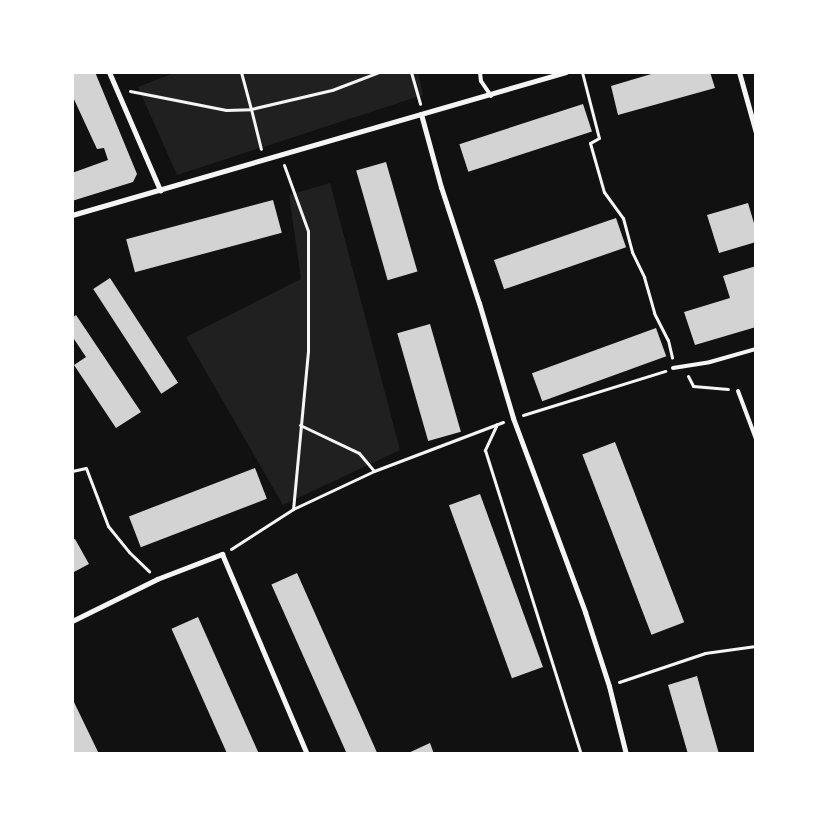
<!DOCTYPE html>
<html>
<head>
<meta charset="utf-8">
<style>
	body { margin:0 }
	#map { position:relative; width:828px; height:826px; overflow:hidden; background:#111; font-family:"Open Sans",sans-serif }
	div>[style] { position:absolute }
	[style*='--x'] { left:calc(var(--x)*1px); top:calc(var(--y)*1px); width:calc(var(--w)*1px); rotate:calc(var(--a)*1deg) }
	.green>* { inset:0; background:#202020 }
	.building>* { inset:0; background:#d3d3d3; transform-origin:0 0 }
	.path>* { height:3px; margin:-1.5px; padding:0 1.5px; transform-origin:1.5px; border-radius:1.5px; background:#f5f5f5 }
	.service>* { height:4px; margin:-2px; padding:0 2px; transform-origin:2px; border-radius:2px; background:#f5f5f5 }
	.minor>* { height:5px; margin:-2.5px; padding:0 2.5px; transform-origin:2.5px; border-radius:2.5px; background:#f5f5f5 }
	span { translate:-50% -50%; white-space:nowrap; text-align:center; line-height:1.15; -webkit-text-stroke:4px #fff; paint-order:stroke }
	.frame { position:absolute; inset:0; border:74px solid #fff; pointer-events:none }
</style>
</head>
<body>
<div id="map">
	<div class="green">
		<div style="clip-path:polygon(418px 72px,423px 95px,177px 175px,138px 87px,174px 73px)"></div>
		<div style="clip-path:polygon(330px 183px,400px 450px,283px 505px,186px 337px,301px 279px,289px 195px)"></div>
	</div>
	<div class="building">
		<div style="clip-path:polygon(72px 72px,95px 72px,137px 174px,133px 182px,72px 201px,72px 173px,108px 160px,104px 148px,97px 149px,72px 95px)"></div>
		<div style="clip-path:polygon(658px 72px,710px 72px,715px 88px,618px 115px,611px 86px)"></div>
		<div style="left:583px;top:104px;width:29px;height:130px;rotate:72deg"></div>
		<div style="left:386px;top:162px;width:114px;height:31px;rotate:74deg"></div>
		<div style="left:273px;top:200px;width:34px;height:152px;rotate:75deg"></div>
		<div style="clip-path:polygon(748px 203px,756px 230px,756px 242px,719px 253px,707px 215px)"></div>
		<div style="left:616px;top:218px;width:31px;height:129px;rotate:71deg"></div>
		<div style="clip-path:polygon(756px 266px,756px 327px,695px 345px,684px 312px,730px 298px,723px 276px)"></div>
		<div style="left:110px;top:278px;width:125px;height:20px;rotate:57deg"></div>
		<div style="clip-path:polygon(76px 315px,141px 412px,116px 428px,74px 365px,86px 357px,72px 336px,72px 318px)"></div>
		<div style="left:430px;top:324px;width:112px;height:34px;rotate:74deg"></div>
		<div style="left:656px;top:328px;width:30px;height:132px;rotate:70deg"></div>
		<div style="left:615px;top:442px;width:193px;height:35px;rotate:69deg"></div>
		<div style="left:255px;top:468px;width:33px;height:135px;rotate:69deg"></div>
		<div style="left:480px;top:494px;width:184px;height:33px;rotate:70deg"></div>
		<div style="clip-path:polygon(75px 539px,89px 564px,72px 573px,72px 540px)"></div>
		<div style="left:297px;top:573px;width:199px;height:28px;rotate:66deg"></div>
		<div style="left:198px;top:617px;width:150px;height:29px;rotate:66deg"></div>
		<div style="clip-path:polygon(697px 676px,707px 712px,719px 754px,688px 754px,668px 685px)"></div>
		<div style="clip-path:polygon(72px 698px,99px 754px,72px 754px)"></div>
		<div style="clip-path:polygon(430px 743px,434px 754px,406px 754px)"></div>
	</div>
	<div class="path">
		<div style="--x:241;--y:72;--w:38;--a:75"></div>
		<div style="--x:251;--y:109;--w:83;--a:-13.2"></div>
		<div style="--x:332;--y:90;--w:50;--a:-21"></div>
		<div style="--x:411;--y:72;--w:33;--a:74"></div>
		<div style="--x:582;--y:72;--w:68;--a:75.6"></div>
		<div style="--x:599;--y:138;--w:10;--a:151"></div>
		<div style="--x:590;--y:143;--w:51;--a:74.1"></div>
		<div style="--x:604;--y:192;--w:32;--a:54"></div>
		<div style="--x:623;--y:218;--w:35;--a:75"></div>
		<div style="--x:632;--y:252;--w:28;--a:64"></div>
		<div style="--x:644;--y:277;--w:37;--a:74"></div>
		<div style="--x:654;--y:313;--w:30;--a:63"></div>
		<div style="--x:668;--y:340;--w:18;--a:77"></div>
		<div style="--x:130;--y:91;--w:98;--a:11.2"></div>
		<div style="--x:226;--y:110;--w:25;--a:-2"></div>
		<div style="--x:251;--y:109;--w:41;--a:76"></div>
		<div style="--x:284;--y:165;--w:70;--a:70"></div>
		<div style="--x:308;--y:231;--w:120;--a:90"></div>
		<div style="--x:308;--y:351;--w:159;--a:95.4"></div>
		<div style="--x:688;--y:376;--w:11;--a:63"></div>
		<div style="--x:693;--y:386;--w:35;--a:5"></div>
		<div style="--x:523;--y:415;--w:149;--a:-17.2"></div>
		<div style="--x:497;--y:424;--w:29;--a:115"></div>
		<div style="--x:485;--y:450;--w:319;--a:72.5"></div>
		<div style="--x:300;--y:425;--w:65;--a:25.4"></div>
		<div style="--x:359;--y:453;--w:23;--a:50"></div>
		<div style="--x:72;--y:471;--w:14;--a:-12"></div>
		<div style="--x:86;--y:468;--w:62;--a:69.2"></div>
		<div style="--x:108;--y:526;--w:33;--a:51"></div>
		<div style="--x:129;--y:552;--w:28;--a:44"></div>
		<div style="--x:231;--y:549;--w:74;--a:-32.8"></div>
		<div style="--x:293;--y:509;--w:89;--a:-25.1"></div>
		<div style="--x:374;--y:471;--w:138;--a:-20.8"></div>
		<div style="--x:619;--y:682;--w:91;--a:-18.6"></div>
		<div style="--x:705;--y:653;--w:51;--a:-7.8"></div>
	</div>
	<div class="service">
		<div style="--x:480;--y:72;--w:9;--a:84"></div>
		<div style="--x:481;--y:81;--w:18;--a:56"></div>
		<div style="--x:673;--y:368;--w:37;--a:-9"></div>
		<div style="--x:710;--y:362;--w:48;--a:-15.8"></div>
		<div style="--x:738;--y:391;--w:51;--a:69.4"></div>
	</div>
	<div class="minor">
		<div style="--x:109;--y:72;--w:129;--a:66.6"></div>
		<div style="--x:739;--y:72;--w:63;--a:74.4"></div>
		<div style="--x:421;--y:114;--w:76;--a:74.7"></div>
		<div style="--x:441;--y:187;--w:122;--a:71.9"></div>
		<div style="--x:479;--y:303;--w:120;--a:73.5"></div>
		<div style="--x:513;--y:418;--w:207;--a:69.6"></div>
		<div style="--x:585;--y:612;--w:78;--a:72"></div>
		<div style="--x:609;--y:686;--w:70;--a:76"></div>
		<div style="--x:72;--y:215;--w:514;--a:-16.14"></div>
		<div style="--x:72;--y:621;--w:95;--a:-26.3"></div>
		<div style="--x:157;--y:579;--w:70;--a:-21"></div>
		<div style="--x:222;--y:554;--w:217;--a:67"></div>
	</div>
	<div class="frame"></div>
</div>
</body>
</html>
